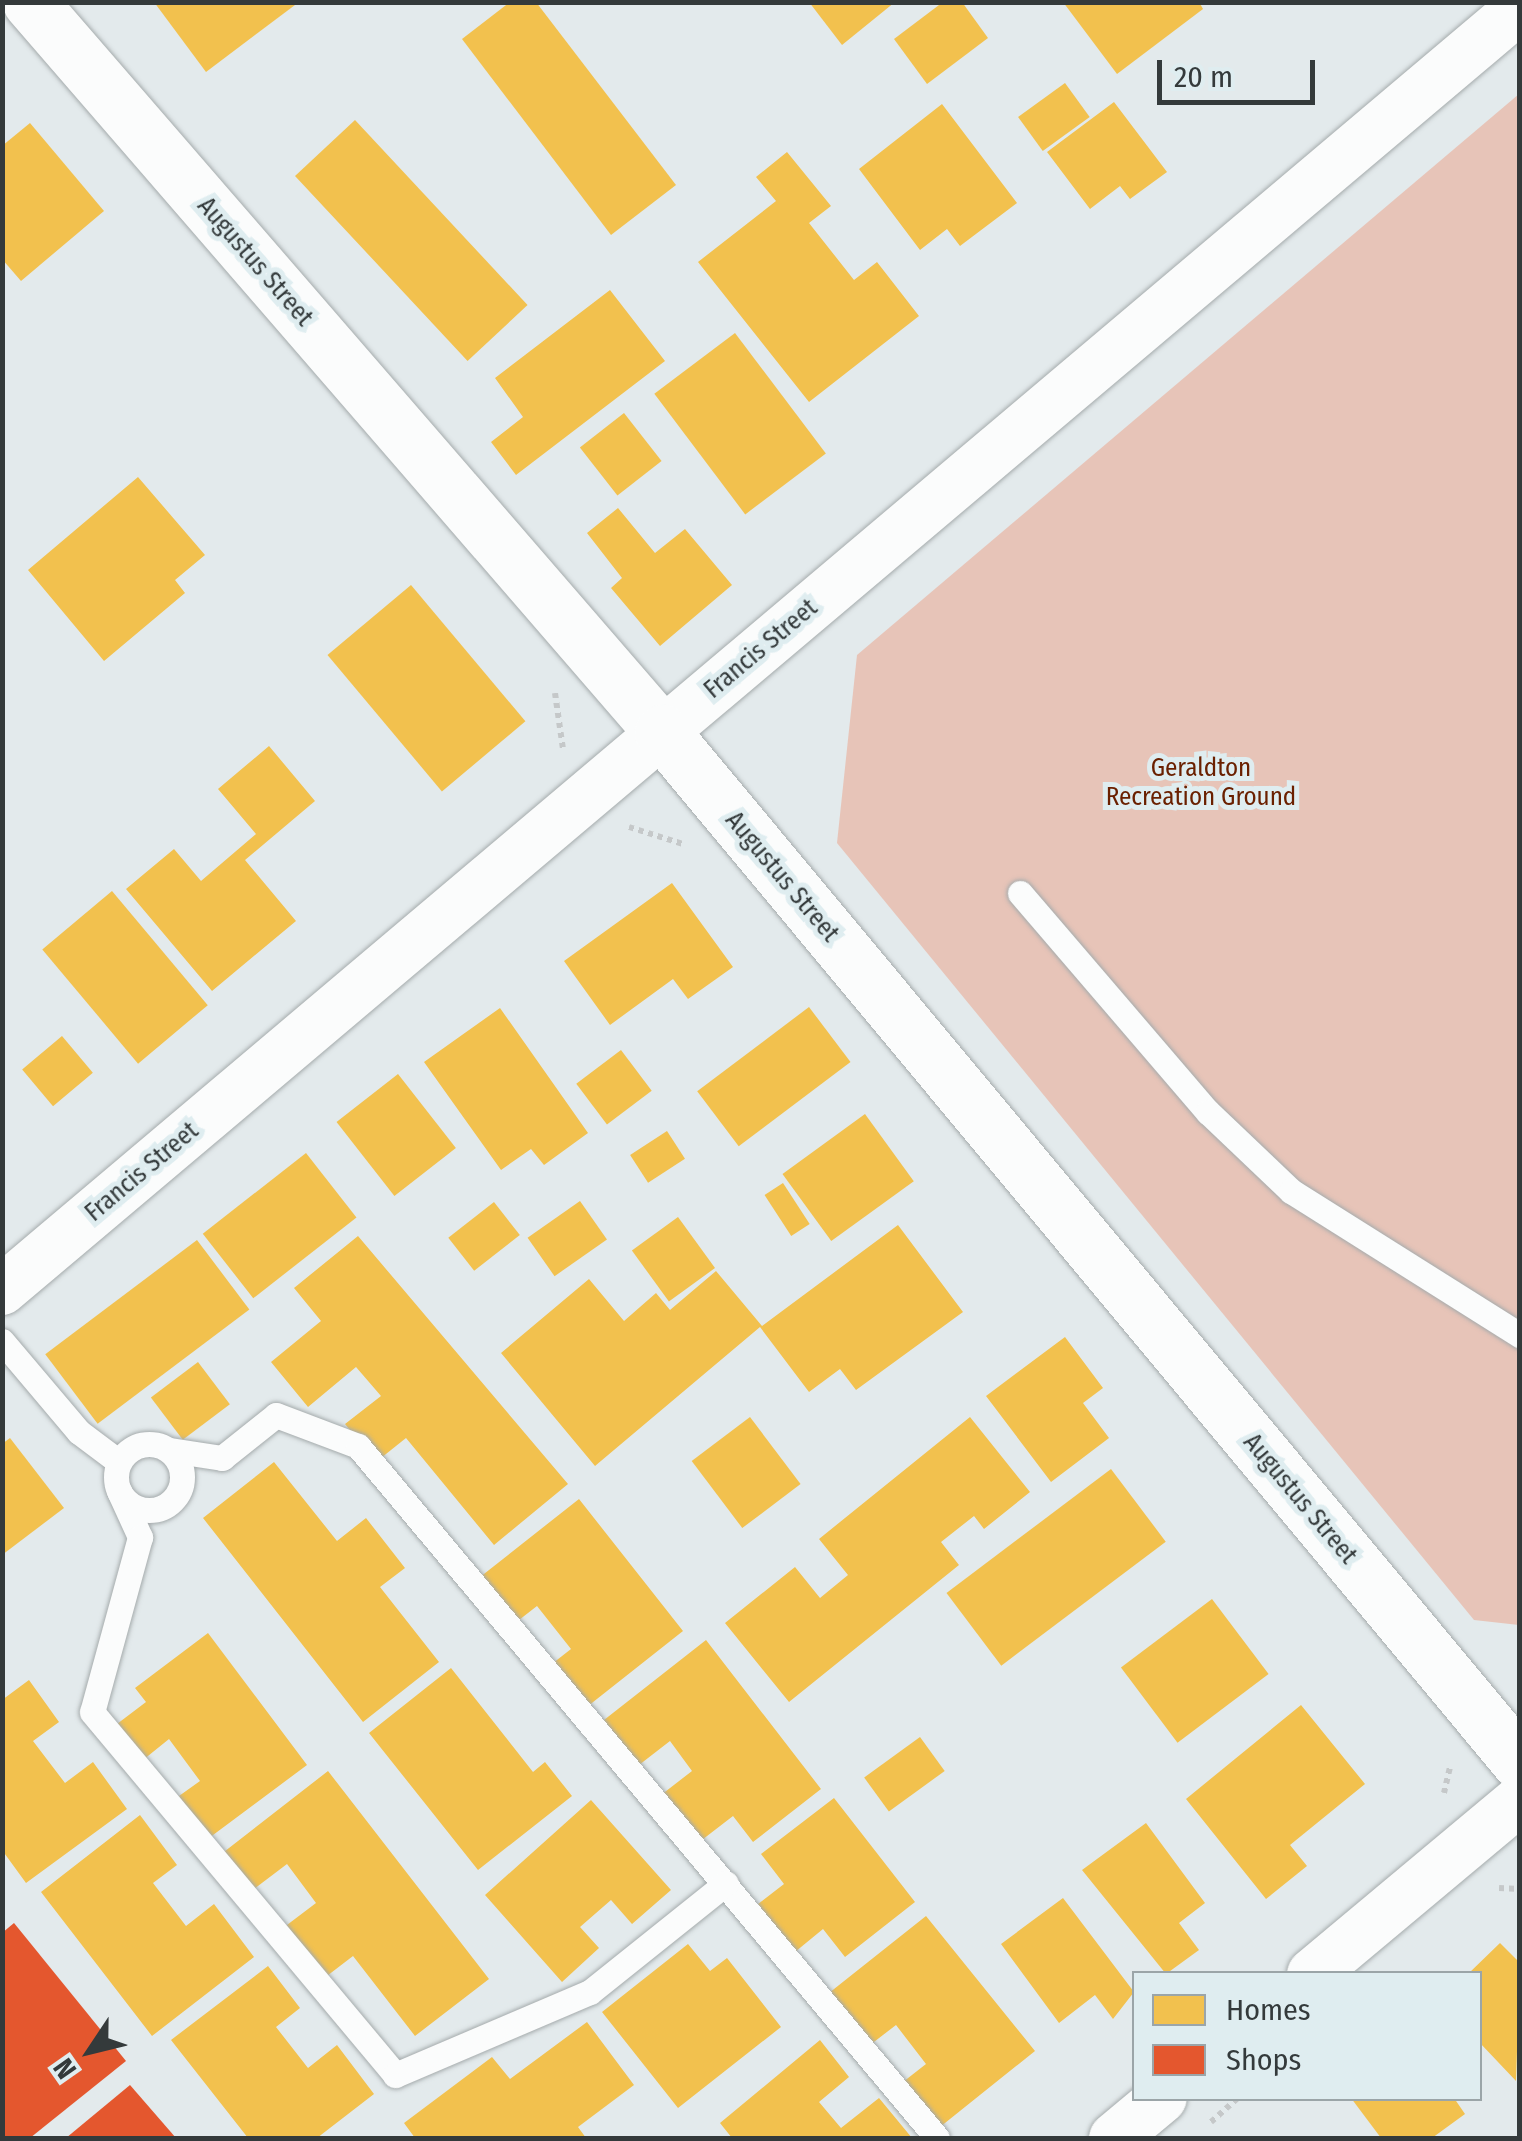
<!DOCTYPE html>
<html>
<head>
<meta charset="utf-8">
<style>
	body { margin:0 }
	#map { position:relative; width:1522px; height:2141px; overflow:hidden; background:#e3eaec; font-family:"Fira Sans Condensed",sans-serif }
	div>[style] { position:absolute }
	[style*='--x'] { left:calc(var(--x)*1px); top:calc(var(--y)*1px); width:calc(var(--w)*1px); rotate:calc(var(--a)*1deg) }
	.green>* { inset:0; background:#e7c4b8 }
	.homes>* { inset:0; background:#f2c14e; transform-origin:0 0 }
	.shops>* { inset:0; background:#e4572e }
	.path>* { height:6px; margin-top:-3px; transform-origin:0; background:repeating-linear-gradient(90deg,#c5c8c9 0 5px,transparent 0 10px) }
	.roads { filter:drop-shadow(0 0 2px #a5abac) drop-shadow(0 0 2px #a5abac) }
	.lane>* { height:25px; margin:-12.5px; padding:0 12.5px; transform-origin:12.5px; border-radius:12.5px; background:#fbfcfc }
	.lane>.ring { margin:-12.5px; padding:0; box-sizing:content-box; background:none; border:25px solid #fbfcfc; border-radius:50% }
	.street>* { height:50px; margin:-25px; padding:0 25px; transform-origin:25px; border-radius:25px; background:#fbfcfc }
	.secondary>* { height:55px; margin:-27.5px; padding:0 27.5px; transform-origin:27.5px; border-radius:27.5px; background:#fbfcfc }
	span { translate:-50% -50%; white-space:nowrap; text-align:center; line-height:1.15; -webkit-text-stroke:10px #dfedf0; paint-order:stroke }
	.street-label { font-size:25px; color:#343a3b }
	.park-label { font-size:25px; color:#6a2000 }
	.frame { position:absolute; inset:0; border:5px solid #343a3b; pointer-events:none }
	.legend { position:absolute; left:1132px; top:1971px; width:350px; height:130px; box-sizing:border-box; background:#dfedf0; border:2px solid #9ba5a8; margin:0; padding:12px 18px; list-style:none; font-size:30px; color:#343a3b }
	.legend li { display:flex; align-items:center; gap:20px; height:50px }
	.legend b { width:50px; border:2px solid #9ba5a8 }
	.north { position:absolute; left:40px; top:2001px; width:100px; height:100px; -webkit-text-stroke:8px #dfedf0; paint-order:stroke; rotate:235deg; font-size:28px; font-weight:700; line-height:40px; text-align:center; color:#343a3b }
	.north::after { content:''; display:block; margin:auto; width:35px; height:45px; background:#343a3b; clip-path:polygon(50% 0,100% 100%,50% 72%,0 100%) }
	.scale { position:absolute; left:1157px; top:60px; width:158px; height:45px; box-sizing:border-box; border:5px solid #343a3b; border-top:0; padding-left:12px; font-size:30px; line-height:35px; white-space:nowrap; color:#343a3b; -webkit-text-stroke:8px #dfedf0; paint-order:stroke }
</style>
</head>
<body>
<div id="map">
	<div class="green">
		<div style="clip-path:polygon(1519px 94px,1519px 1625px,1474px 1620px,837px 843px,857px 655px)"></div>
	</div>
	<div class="homes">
		<div style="clip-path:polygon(154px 2px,299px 2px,206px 72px)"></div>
		<div style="clip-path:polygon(510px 2px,536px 2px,676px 185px,611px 235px,462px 39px)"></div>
		<div style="clip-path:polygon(809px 2px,895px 2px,842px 45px)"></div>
		<div style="clip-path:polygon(943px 2px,962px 2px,988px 38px,927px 84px,894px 39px)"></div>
		<div style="clip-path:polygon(1063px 2px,1199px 2px,1203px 9px,1117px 74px)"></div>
		<div style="left:1065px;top:83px;width:42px;height:58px;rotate:54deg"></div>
		<div style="clip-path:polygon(1114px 102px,1167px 172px,1130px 199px,1120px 186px,1090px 209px,1047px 152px)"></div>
		<div style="clip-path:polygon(942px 104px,1017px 203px,960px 246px,947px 229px,920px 250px,859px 169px)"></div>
		<div style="left:355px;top:120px;width:253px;height:82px;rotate:47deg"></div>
		<div style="clip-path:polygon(30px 123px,104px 211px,21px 281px,2px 259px,2px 146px)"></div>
		<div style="clip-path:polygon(787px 152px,831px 206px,809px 223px,854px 280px,877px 262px,919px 316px,809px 402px,698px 262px,776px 201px,756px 177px)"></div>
		<div style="clip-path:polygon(610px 290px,665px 361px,516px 475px,491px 442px,523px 417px,495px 378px)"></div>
		<div style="left:735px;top:333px;width:151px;height:101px;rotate:53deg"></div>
		<div style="left:624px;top:413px;width:61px;height:56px;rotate:52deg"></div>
		<div style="clip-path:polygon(138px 477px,205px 555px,175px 580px,185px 593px,104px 661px,28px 570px)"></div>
		<div style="clip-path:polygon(618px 508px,655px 553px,685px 529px,732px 585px,660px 646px,611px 588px,622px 578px,587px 533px)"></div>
		<div style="left:411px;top:585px;width:178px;height:109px;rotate:50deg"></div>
		<div style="clip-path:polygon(269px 746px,315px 801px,245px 860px,296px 921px,212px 991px,126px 889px,174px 849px,201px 881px,256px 834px,218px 789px)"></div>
		<div style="clip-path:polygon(672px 883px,733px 967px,688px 999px,673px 979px,610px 1025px,564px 961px)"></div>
		<div style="left:112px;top:891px;width:149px;height:91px;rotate:50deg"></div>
		<div style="left:809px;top:1007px;width:69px;height:140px;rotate:53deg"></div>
		<div style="clip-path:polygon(500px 1008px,588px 1133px,544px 1165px,531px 1149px,501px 1170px,424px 1062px)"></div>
		<div style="left:62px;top:1036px;width:48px;height:52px;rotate:50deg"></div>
		<div style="left:621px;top:1050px;width:51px;height:56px;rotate:53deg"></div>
		<div style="left:398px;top:1074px;width:94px;height:78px;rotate:52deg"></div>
		<div style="left:865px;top:1114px;width:83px;height:102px;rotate:54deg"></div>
		<div style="left:667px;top:1131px;width:33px;height:44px;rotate:57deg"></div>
		<div style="left:306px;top:1153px;width:82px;height:131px;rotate:52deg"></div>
		<div style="left:783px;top:1183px;width:49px;height:22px;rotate:57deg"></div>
		<div style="left:580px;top:1201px;width:47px;height:64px;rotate:55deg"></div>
		<div style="left:494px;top:1202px;width:42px;height:58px;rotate:52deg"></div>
		<div style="left:678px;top:1217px;width:63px;height:57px;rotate:54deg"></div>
		<div style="clip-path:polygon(898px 1225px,963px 1312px,856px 1390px,840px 1369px,809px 1392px,760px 1327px,595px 1466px,501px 1353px,589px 1279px,624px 1321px,656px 1293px,670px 1310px,716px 1271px,762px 1326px)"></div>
		<div style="clip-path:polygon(358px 1236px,568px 1484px,494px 1545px,406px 1438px,376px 1462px,345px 1424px,381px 1396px,356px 1367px,308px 1407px,271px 1362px,321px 1321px,294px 1288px)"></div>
		<div style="left:197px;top:1240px;width:87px;height:190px;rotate:53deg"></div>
		<div style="clip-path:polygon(1065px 1337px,1103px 1388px,1083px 1403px,1109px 1438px,1051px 1482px,986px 1396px)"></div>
		<div style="left:198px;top:1362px;width:53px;height:59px;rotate:53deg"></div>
		<div style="left:750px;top:1417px;width:84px;height:73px;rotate:53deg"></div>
		<div style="clip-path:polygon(970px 1417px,1030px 1492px,984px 1529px,974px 1516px,941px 1542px,959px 1565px,789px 1702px,725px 1623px,795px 1567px,820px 1598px,848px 1575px,819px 1539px)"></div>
		<div style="clip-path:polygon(10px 1438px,64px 1508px,2px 1555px,2px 1444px)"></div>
		<div style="clip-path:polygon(274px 1462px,337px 1541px,366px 1518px,405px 1568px,380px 1587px,439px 1662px,363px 1722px,203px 1518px)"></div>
		<div style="left:1111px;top:1469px;width:91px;height:206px;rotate:53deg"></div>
		<div style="clip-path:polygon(579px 1499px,683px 1631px,583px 1710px,548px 1667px,571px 1649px,537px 1606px,510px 1627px,475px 1581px)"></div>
		<div style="left:1212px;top:1599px;width:94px;height:114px;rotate:53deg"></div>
		<div style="clip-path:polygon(208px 1633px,307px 1765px,209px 1838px,179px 1796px,200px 1781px,169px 1739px,143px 1760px,117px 1724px,146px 1702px,135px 1688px)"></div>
		<div style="clip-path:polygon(706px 1640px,821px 1789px,753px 1842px,733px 1816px,698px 1843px,661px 1795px,692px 1771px,670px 1741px,639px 1765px,604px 1720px)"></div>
		<div style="clip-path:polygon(451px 1668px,533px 1772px,545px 1762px,572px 1796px,478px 1870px,369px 1733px)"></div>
		<div style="clip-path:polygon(29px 1680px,59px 1722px,33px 1741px,65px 1783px,93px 1762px,127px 1809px,26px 1883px,2px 1850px,2px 1700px)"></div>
		<div style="clip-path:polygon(1301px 1705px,1365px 1784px,1290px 1845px,1307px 1866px,1266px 1899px,1186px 1799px)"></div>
		<div style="left:920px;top:1737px;width:42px;height:69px;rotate:54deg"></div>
		<div style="clip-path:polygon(328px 1771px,489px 1979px,415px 2036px,353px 1956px,323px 1979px,283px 1928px,316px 1903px,287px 1864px,250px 1892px,220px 1855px)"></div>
		<div style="clip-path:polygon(834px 1798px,915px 1902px,845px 1957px,823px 1929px,795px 1952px,758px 1904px,784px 1884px,761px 1854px)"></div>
		<div style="clip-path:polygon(591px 1800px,671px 1890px,632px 1924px,611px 1900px,580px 1927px,599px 1948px,562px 1982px,485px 1895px)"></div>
		<div style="clip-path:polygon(140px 1815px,177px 1865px,153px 1883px,186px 1926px,214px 1904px,254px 1957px,152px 2036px,41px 1892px)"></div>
		<div style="clip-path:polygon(1146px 1823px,1205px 1903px,1179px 1923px,1199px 1950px,1166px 1974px,1082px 1870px)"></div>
		<div style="clip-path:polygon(1063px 1898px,1134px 1992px,1113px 2019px,1095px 1995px,1059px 2023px,1001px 1944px)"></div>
		<div style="clip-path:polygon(926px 1916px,1035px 2051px,940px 2127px,903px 2082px,926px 2064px,896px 2025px,870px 2045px,829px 1993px)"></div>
		<div style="clip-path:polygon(1500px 1943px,1520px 1963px,1516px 2081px,1480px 2043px,1480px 1974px,1468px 1974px)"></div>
		<div style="clip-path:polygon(688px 1944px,710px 1971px,727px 1958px,781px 2027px,678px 2108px,602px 2012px)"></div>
		<div style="clip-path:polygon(268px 1966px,300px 2008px,276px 2027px,308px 2068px,337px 2045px,374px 2094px,317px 2138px,248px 2138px,171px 2040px)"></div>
		<div style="clip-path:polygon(587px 2022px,634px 2085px,578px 2127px,586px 2138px,415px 2138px,404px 2123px,492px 2057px,510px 2079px)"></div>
		<div style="clip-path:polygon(820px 2040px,849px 2077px,819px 2102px,841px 2128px,879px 2098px,912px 2138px,732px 2138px,720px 2123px)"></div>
		<div style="clip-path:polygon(1351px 2098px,1454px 2098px,1465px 2114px,1432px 2138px,1381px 2138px)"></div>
	</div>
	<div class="shops">
		<div style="clip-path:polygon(14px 1923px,126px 2061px,30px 2138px,2px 2138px,2px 1933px)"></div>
		<div style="clip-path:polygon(130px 2085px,176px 2138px,66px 2138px)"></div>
	</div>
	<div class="path">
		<div style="--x:555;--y:693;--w:57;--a:81.9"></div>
		<div style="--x:629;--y:827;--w:57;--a:17.5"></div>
		<div style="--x:1444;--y:1793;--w:28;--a:-77"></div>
		<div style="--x:1499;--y:1888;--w:21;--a:3"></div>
		<div style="--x:1211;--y:2122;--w:36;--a:-42"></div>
	</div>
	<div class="roads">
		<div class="lane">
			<div style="--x:1020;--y:893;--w:289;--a:49.4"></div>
			<div style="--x:1208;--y:1112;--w:115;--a:43.6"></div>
			<div style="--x:1291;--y:1191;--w:271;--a:32.2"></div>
			<div style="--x:2;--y:1341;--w:119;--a:49.8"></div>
			<div style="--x:79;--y:1432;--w:50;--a:36.9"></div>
			<div class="ring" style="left:116px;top:1444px;width:41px;height:41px"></div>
			<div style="--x:170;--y:1450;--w:53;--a:8.7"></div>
			<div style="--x:222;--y:1458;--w:69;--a:-38.5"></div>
			<div style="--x:276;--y:1415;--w:88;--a:20.7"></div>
			<div style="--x:358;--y:1446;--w:902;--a:50.08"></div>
			<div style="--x:119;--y:1491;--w:51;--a:65.5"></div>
			<div style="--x:140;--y:1537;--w:181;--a:105.3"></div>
			<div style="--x:92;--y:1712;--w:473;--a:50.1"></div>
			<div style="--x:395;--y:2075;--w:212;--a:-23.1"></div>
			<div style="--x:590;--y:1992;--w:174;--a:-38.7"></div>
		</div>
		<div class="street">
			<div style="--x:2;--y:1290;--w:1987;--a:-40.18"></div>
			<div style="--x:1312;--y:1974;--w:271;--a:-39.9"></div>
			<div style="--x:1114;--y:2138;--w:62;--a:-39.8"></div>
		</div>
		<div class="secondary">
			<div style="--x:30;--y:2;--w:966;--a:49.12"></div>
			<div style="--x:662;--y:732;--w:1341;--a:50.23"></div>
		</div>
	</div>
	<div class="street-label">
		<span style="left:255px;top:262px;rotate:49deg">Augustus Street</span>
		<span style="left:761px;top:649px;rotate:-40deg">Francis Street</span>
		<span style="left:782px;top:877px;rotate:50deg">Augustus Street</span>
		<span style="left:142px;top:1172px;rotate:-40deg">Francis Street</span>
		<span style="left:1300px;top:1499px;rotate:50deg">Augustus Street</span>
	</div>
	<div class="park-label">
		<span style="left:1201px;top:783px">Geraldton<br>Recreation Ground</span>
	</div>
	<div class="frame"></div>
	<ul class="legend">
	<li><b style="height:28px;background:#f2c14e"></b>Homes</li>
	<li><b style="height:28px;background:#e4572e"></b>Shops</li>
	</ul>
	<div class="north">N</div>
	<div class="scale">20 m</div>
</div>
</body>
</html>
